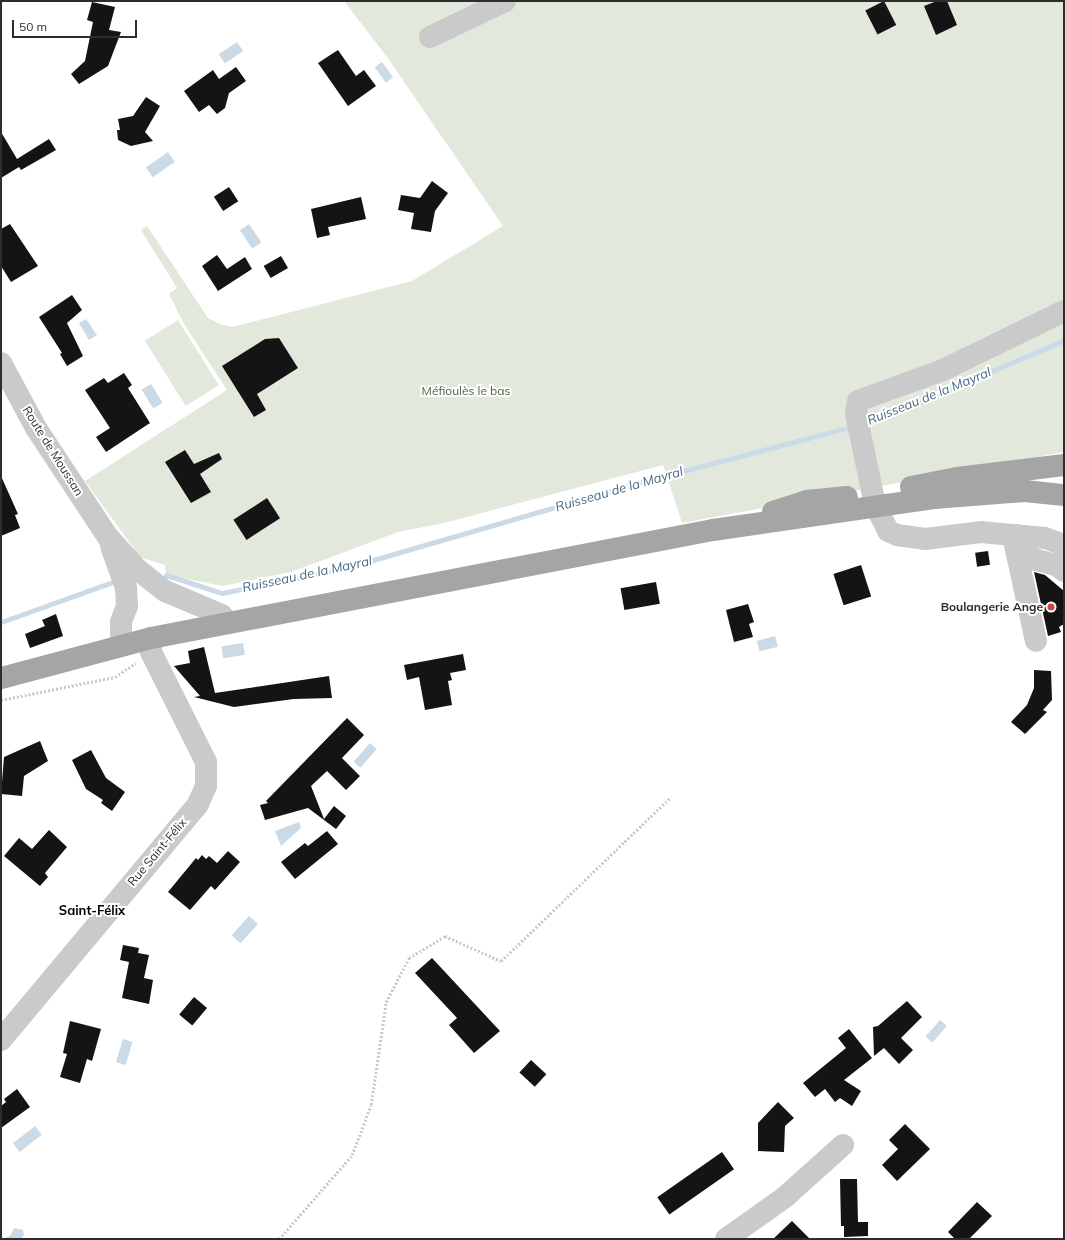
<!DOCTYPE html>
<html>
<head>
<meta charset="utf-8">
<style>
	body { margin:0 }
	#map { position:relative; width:1065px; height:1240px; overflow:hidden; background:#fff; font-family:Mulish,sans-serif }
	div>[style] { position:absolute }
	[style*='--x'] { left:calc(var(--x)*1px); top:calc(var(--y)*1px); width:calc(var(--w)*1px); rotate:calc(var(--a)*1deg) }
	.green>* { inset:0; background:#e2e9dc; transform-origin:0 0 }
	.water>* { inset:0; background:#cadae6; transform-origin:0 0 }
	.stream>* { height:5px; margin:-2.5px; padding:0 2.5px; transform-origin:2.5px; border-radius:2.5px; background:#cadae6 }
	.building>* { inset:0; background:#141414; transform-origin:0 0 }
	.path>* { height:2.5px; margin-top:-1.25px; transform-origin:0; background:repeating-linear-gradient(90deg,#cacaca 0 2px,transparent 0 4px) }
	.minor>* { height:22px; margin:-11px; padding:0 11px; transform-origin:11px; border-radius:11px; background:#cacaca }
	.major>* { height:22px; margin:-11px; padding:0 11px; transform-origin:11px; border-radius:11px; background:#a5a5a5 }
	.dots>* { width:11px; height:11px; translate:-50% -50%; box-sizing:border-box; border:2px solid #fff; border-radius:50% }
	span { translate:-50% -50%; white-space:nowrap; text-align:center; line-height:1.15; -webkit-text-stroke:4px #fff; paint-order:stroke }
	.park-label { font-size:12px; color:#4e6340 }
	.street-label { font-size:12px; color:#2d2d2d }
	.poi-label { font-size:12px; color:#2d2d2d; font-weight:700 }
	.right { translate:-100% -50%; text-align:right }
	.water-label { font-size:13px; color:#456985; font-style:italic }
	.neighbourhood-label { font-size:13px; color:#000; font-weight:700 }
	.frame { position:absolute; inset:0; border:2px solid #2d2d2d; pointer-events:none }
	.scale { position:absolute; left:12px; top:20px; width:125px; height:18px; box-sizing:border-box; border:2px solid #2d2d2d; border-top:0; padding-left:5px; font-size:12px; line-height:14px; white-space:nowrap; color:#2d2d2d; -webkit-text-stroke:3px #fff; paint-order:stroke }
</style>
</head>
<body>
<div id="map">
	<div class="green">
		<div style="clip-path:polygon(344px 1px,1064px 1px,1064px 452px,682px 523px,663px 465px,444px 523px,398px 532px,291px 572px,223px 586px,166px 575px,165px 565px,140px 557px,85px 481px,227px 390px,184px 324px,169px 294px,177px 288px,141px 230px,147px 226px,208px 318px,220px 324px,232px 327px,412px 281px,503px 226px,387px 57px)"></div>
		<div style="left:178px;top:320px;width:77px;height:39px;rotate:58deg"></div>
	</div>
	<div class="water">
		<div style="left:237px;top:42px;width:11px;height:22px;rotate:56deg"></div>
		<div style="left:382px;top:62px;width:19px;height:9px;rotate:54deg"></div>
		<div style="left:168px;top:152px;width:12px;height:27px;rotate:55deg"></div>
		<div style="left:249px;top:224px;width:22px;height:11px;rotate:56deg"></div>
		<div style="clip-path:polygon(86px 319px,97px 335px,89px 340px,79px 323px)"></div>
		<div style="left:151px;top:384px;width:22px;height:11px;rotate:58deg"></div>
		<div style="left:775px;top:636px;width:11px;height:19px;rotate:75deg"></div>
		<div style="left:243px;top:643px;width:12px;height:22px;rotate:81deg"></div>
		<div style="left:370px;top:743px;width:9px;height:25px;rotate:41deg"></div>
		<div style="clip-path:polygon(299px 822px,301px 828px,281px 846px,275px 831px)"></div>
		<div style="left:249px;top:916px;width:12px;height:26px;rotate:42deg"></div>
		<div style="left:940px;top:1020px;width:9px;height:22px;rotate:41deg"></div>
		<div style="left:123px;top:1039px;width:10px;height:24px;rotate:17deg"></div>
		<div style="left:35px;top:1126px;width:11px;height:28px;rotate:52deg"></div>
		<div style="clip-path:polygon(14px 1228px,23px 1230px,24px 1235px,21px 1239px,3px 1239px,10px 1236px)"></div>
	</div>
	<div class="stream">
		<div style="--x:864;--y:423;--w:16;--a:-14"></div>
		<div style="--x:880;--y:419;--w:200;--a:-23.2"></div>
		<div style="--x:166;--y:575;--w:59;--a:17.8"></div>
		<div style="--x:222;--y:593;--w:122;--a:-11.3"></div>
		<div style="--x:342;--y:569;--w:312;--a:-16.2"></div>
		<div style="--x:642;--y:482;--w:219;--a:-14.8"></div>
		<div style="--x:1;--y:622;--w:116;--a:-19.7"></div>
	</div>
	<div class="building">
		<div style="left:884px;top:1px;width:27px;height:21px;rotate:63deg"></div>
		<div style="clip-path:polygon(937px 1px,947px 1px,957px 25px,936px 35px,924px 6px)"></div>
		<div style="clip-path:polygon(92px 2px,115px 7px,109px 30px,121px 32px,108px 66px,79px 84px,71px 74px,85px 61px,93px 22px,87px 20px)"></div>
		<div style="clip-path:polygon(338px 50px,356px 76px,364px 70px,376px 86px,348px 106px,318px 63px)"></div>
		<div style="clip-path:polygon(236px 67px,246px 81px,229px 93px,225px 108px,217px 114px,209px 105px,199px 112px,184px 91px,213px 70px,219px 79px)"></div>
		<div style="clip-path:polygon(146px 97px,160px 106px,145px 132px,153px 141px,131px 146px,118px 140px,117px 130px,120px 130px,118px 119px,133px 116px)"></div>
		<div style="clip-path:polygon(1px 132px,17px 159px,49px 139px,56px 150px,21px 170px,19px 167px,1px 178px)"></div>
		<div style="clip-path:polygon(432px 181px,448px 193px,435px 211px,431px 232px,411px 229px,414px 213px,398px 210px,401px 195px,420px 198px)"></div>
		<div style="left:229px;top:187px;width:17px;height:18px;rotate:57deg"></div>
		<div style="clip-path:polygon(361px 197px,366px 219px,328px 227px,330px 235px,317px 238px,311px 209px)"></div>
		<div style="clip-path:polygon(10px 224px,38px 266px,11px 282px,1px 266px,1px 229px)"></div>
		<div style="clip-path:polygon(217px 255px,227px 269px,245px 257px,252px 269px,218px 291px,202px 266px)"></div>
		<div style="left:281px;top:256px;width:14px;height:20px;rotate:60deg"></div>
		<div style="clip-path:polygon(72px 295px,82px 310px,67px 323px,83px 356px,67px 366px,60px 354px,62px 353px,39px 317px)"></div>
		<div style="clip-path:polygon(279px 338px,298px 368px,257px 394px,266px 410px,254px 417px,222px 366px,265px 339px)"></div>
		<div style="clip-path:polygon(124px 373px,132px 385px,128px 388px,150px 423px,106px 452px,96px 437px,110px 428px,85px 390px,104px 378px,108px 383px)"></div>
		<div style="clip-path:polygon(185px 450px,194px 464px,219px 453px,222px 459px,200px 474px,211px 492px,191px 503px,165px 462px)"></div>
		<div style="clip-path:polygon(1px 476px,18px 514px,15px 515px,20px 528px,1px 536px)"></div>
		<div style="left:267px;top:498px;width:24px;height:40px;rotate:57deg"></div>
		<div style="left:988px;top:551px;width:14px;height:13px;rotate:82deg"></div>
		<div style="left:861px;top:565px;width:33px;height:29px;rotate:72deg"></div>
		<div style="clip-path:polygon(1034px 572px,1045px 575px,1064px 591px,1064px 624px,1059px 627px,1061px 632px,1048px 636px)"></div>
		<div style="left:656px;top:582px;width:22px;height:36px;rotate:80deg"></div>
		<div style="clip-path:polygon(748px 604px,754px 622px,749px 624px,753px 637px,734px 642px,726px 610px)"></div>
		<div style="clip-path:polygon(56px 614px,63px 636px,30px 648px,25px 634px,45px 626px,42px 620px)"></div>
		<div style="clip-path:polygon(204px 647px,215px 693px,329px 676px,332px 698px,294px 699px,234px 707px,194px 697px,200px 696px,174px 666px,190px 663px,188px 651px)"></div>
		<div style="clip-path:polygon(463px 654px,466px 670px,450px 673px,452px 680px,448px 681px,452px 705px,425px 710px,419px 677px,407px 680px,404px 665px)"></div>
		<div style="clip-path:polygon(1034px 670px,1051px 671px,1052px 700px,1043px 710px,1047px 712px,1025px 734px,1011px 722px,1027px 705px,1034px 688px)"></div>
		<div style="clip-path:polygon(347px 718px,364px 735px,342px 758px,360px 776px,346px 790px,327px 771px,311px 786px,324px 819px,334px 806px,346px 816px,336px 829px,308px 808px,265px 820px,260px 805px,268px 803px,266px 801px)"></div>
		<div style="clip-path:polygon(40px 741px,48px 761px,24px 776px,22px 796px,1px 794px,4px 757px)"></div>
		<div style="clip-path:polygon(91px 750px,106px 778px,125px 792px,112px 811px,101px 803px,103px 800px,86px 789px,72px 760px)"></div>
		<div style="clip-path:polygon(49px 830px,67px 847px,45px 873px,48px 877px,40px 886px,4px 856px,19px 838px,32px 849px)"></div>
		<div style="clip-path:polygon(327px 831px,338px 844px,295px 879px,281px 862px,305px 843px,308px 846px)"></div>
		<div style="clip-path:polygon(228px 851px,240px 862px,215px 890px,211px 886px,190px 910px,168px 892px,196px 858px,198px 860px,202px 855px,206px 859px,209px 856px,217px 863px)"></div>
		<div style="clip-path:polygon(123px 945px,139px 948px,138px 953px,149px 955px,144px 978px,153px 980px,149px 1004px,122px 998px,129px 962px,120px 960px)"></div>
		<div style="clip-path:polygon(432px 958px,500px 1031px,474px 1053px,449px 1025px,457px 1018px,415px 973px)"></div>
		<div style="left:194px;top:997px;width:17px;height:23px;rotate:40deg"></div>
		<div style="clip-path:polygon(907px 1001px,922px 1017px,901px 1038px,913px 1050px,899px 1064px,884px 1048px,874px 1056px,873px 1027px,878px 1026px)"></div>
		<div style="clip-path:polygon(70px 1021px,101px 1029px,92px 1061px,87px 1059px,80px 1083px,60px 1077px,67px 1054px,63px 1053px)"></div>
		<div style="clip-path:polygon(849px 1029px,872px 1058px,844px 1080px,861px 1091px,852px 1106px,840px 1098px,835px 1102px,825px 1089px,815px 1097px,803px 1083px,846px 1048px,838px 1038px)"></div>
		<div style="left:531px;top:1060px;width:21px;height:17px;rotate:43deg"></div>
		<div style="clip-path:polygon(17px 1089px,30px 1107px,1px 1128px,1px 1106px,6px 1102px,4px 1099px)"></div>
		<div style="clip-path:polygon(778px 1102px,794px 1118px,785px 1126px,784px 1152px,758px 1151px,758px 1123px)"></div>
		<div style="clip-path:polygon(905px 1124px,930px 1149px,897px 1181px,882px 1165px,898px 1149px,889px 1140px)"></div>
		<div style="left:722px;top:1152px;width:21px;height:79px;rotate:55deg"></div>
		<div style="clip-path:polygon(840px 1179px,857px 1179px,858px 1222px,868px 1222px,868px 1236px,844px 1237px,844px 1226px,841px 1226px)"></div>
		<div style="clip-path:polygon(977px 1202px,992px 1216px,969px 1239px,955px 1239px,948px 1232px)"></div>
		<div style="clip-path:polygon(792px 1221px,810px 1239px,773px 1239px)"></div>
	</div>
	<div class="path">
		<div style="--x:1;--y:700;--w:116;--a:-11.4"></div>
		<div style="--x:115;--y:677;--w:25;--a:-34"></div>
		<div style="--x:279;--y:1239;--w:111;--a:-49"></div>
		<div style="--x:352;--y:1155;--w:53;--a:-69.2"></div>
		<div style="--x:371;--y:1105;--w:104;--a:-81.7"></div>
		<div style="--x:386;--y:1002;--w:50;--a:-62.4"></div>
		<div style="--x:409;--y:958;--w:42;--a:-31.4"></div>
		<div style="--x:445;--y:936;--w:61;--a:24.1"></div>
		<div style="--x:501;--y:961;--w:236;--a:-44"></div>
	</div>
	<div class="minor">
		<div style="--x:430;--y:37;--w:83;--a:-25.6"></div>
		<div style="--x:1064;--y:311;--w:135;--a:154"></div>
		<div style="--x:943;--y:370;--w:90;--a:160"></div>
		<div style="--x:858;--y:401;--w:13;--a:99"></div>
		<div style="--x:856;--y:414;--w:93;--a:78.2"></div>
		<div style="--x:875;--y:505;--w:29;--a:63"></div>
		<div style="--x:888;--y:531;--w:10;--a:24"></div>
		<div style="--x:897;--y:535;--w:28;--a:8"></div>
		<div style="--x:925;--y:539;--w:56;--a:-7.1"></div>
		<div style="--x:981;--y:532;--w:64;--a:5.4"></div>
		<div style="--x:1045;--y:538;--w:20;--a:20"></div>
		<div style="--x:1;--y:363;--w:74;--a:61.7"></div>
		<div style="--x:36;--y:428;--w:131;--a:56.6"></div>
		<div style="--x:108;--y:537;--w:45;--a:47.7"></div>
		<div style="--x:138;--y:570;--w:34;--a:38"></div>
		<div style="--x:165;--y:591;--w:62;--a:22.8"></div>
		<div style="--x:1016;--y:535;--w:10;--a:96"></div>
		<div style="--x:1015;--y:545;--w:98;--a:77.7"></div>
		<div style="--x:1024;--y:536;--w:23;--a:77"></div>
		<div style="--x:1029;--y:558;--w:28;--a:15"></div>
		<div style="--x:1056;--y:565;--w:10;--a:37"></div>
		<div style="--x:111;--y:546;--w:45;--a:70.3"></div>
		<div style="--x:126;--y:588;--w:18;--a:87"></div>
		<div style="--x:127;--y:606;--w:17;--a:111"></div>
		<div style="--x:121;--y:622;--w:12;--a:90"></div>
		<div style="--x:1;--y:1040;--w:307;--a:-50.1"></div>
		<div style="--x:198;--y:804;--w:20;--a:-66"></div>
		<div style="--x:206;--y:786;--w:24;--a:-90"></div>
		<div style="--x:206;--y:762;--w:123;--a:-116.6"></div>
		<div style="--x:151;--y:652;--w:14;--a:-90"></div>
		<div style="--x:726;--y:1239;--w:72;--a:-35.4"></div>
		<div style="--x:785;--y:1197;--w:78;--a:-41.9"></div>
	</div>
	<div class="major">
		<div style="--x:911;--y:487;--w:47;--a:-11.1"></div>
		<div style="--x:957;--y:478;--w:108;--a:-6.9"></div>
		<div style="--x:773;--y:512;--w:36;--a:-18"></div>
		<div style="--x:807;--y:501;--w:40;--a:-5.7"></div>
		<div style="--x:1;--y:678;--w:155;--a:-14.9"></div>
		<div style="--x:151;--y:638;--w:572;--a:-10.88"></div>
		<div style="--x:713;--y:530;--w:223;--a:-8.2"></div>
		<div style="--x:934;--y:498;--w:91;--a:-4.4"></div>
		<div style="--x:1025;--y:491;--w:39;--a:6"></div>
	</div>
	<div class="dots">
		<div style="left:1051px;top:607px;background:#cf4447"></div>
	</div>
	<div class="park-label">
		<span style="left:466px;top:391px">Méfioulès le bas</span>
	</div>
	<div class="street-label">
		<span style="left:53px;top:451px;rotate:58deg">Route de Moussan</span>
		<span style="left:157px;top:852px;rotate:-50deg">Rue Saint-Félix</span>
	</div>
	<div class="poi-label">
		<span class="right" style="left:1043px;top:607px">Boulangerie Ange</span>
	</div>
	<div class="water-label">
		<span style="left:929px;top:396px;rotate:-22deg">Ruisseau de la Mayral</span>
		<span style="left:619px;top:489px;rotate:-16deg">Ruisseau de la Mayral</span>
		<span style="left:307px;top:574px;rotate:-12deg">Ruisseau de la Mayral</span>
	</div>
	<div class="neighbourhood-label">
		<span style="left:92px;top:910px">Saint-Félix</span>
	</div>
	<div class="frame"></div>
	<div class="scale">50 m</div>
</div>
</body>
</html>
